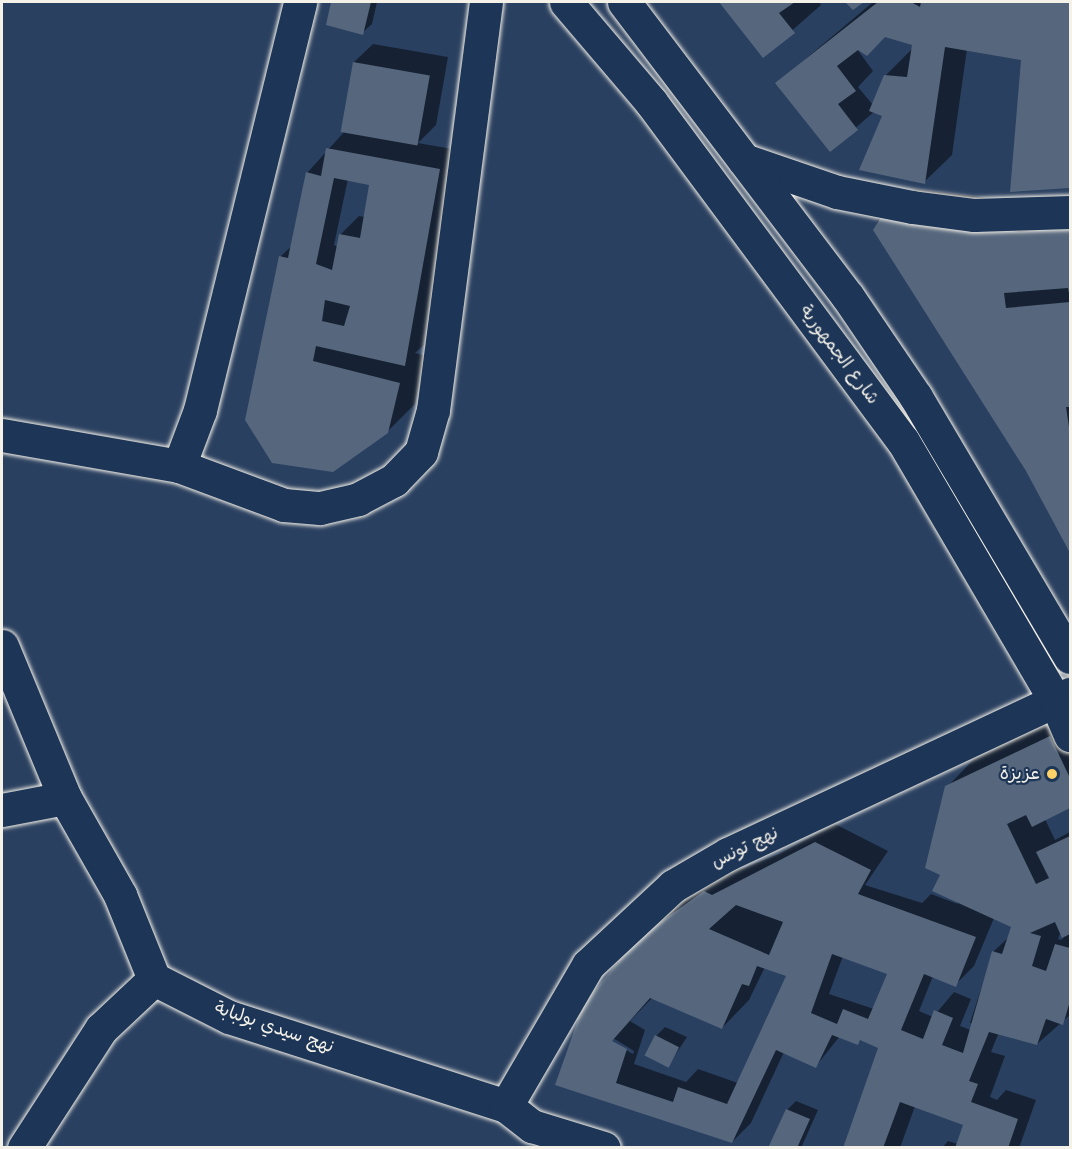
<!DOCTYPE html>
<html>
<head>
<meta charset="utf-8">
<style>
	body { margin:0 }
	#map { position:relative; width:1072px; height:1149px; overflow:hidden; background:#2a4060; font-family:"Comic Neue","Playpen Sans Arabic",sans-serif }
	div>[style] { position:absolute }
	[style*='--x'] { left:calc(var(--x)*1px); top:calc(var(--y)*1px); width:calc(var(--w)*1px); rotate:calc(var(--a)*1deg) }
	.shadow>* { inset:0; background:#0007 }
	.building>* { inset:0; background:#56677d; transform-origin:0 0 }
	.roads { filter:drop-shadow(0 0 2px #f4f1e8) drop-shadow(0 0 2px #f4f1e8) }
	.minor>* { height:33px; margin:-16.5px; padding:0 16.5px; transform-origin:16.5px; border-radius:16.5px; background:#1d3557 }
	.major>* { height:33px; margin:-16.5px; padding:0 16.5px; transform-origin:16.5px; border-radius:16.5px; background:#1d3557 }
	.dots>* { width:16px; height:16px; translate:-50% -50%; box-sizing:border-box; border:3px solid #1d3557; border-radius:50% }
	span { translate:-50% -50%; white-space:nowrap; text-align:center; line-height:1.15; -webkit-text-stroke:4.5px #1d3557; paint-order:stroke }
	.street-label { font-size:18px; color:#f4f1e8 }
	.poi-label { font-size:18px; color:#f4f1e8 }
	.right { translate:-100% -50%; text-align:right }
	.frame { position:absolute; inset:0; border:3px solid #f4f1e8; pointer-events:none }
</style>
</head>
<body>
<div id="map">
	<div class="shadow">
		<div style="clip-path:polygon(333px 2px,377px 2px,372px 24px,362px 33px,327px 24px)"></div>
		<div style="clip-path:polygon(721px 2px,819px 2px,821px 5px,763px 56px)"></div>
		<div style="clip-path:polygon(evenodd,873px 2px,1070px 2px,1070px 186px,1012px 191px,1023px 59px,967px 49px,952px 155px,924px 182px,884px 115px,875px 111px,830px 150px,777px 83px,873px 2px,885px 36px,913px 44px,913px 48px,885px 76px,873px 105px,858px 87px,873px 71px,857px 49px,885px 36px)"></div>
		<div style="clip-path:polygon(evenodd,373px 44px,448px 57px,436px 125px,418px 143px,458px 150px,424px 345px,415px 353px,426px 356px,415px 404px,387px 432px,333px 470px,281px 256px,293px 245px,307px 173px,345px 131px,354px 62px,373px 44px,348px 179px,371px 184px,365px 217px,359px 216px,340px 235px,338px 247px,334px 245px,348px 179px)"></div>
		<div style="clip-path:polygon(914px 189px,1048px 205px,1070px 203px,1070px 551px,1026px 469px,875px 230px,878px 220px)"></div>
		<div style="clip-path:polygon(evenodd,1070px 713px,1070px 806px,1045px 819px,1055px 840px,1070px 832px,1070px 1015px,1037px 1044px,999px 1032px,991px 1052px,1005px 1056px,990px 1097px,997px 1100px,1006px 1090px,1036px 1100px,1019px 1148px,942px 1148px,948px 1141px,958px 1144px,965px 1124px,915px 1106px,900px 1148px,844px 1148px,882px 1046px,862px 1039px,857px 1043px,840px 1036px,816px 1066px,784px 1052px,751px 1123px,732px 1142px,557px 1084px,638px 940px,666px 912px,732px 865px,741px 869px,779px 854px,835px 824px,888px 851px,865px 885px,922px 903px,931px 894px,958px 904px,942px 874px,947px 787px,974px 759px,1070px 713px,994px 918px,1012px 927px,1010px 936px,993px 952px,970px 1023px,976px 1025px,973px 1031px,960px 1026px,971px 999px,954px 992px,933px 1017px,919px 1011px,933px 976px,955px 985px,974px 966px,994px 918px,1070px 713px,1061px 931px,1064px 937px,1061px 940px,1058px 939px,1061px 931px,1070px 713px,843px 956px,889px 973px,874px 1009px,829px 994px,843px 956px,1070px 713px,765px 967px,788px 975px,738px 1083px,698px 1069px,686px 1082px,634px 1064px,645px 1030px,630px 1021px,652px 998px,722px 1028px,749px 1000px,765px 967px,1070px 713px,613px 1038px,634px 1051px,633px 1054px,610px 1041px,613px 1038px)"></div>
		<div style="clip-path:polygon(665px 1027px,687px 1037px,668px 1066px,656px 1036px)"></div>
		<div style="clip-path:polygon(796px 1101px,818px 1110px,801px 1148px,770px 1148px,787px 1110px)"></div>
	</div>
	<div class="building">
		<div style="clip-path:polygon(331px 2px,371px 2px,363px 35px,326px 25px)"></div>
		<div style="clip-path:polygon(719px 2px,795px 2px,779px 13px,795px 33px,763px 58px)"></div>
		<div style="clip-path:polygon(845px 2px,864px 2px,853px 10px)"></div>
		<div style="clip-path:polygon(878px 2px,911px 2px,920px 7px,921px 2px,1070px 2px,1070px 188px,1010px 192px,1021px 60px,945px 47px,925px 184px,859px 170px,882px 116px,869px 111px,884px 75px,907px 77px,912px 45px,885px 37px,867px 56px,858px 50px,837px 66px,856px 91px,838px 104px,858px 130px,830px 152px,775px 83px)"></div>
		<div style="left:353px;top:62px;width:78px;height:71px;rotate:10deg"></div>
		<div style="clip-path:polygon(evenodd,326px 148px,440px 169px,405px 366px,316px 346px,313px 361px,400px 383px,388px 433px,333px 472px,272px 463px,245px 420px,279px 256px,288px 258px,306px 172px,321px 176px,326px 148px,334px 178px,369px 185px,360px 238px,339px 234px,332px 270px,316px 264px,334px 178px,326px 148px,325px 300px,350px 306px,344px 326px,322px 321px,325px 300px)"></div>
		<div style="clip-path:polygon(881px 217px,1020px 232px,1070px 227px,1070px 299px,1068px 288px,1004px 293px,1006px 308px,1070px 302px,1070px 407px,1066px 407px,1070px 434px,1070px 553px,1026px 471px,873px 230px)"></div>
		<div style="clip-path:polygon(evenodd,1050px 736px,1070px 778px,1070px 808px,1032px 827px,1026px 815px,1007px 824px,1036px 884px,1049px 878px,1036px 852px,1070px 836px,1070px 934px,1062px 938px,1055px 922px,1030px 933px,1041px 936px,1032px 966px,1046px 971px,1055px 944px,1070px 948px,1070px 1001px,1063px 1025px,1046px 1019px,1037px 1045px,989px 1032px,969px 1081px,978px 1084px,971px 1102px,1018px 1119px,1008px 1148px,955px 1148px,963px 1125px,900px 1102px,883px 1148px,843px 1148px,878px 1048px,860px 1040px,858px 1045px,832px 1035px,816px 1068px,776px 1050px,732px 1143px,555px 1085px,578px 1020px,573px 1017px,637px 939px,704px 891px,712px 895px,815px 842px,871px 870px,858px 894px,976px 937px,956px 987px,924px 974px,901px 1030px,923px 1039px,934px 1010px,953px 1018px,942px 1045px,963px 1053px,992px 951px,1002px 954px,1011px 927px,932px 891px,940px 875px,925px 868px,945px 786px,1050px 736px,736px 905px,783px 922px,769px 955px,709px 929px,736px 905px,1050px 736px,832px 954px,887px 974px,868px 1019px,843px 1009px,837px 1024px,811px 1013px,832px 954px,1050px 736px,757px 966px,786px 976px,727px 1104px,678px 1087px,673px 1102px,616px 1083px,627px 1049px,612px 1041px,650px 998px,722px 1029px,742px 984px,749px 986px,757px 966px)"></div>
		<div style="left:655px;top:1035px;width:27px;height:23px;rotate:27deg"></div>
		<div style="clip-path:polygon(786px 1109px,810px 1119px,797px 1148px,768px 1148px)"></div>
	</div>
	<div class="roads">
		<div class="minor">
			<div style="--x:744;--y:160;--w:98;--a:19"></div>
			<div style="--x:837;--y:192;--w:76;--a:11.3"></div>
			<div style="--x:912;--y:207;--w:63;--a:7.4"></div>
			<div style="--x:974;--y:215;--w:96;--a:-1.8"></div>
			<div style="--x:2;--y:435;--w:180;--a:9.9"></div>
			<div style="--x:179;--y:466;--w:112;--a:20.4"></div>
			<div style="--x:284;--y:505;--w:36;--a:5"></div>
			<div style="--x:320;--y:508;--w:39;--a:-13"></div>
			<div style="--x:358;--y:499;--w:41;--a:-27.8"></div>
			<div style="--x:394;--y:480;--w:39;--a:-46"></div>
			<div style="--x:421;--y:452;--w:44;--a:-74.1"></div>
			<div style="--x:433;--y:410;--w:411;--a:-82.6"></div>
			<div style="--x:179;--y:466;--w:60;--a:-69.4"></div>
			<div style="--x:200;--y:410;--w:420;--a:-76.2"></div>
			<div style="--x:2;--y:646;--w:165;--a:67.5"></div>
			<div style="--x:65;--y:798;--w:112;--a:60.4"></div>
			<div style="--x:120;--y:895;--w:91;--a:68"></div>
			<div style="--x:154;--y:979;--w:84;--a:26.9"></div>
			<div style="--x:229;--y:1017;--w:291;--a:17.8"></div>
			<div style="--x:506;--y:1106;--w:33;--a:38"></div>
			<div style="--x:532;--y:1126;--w:75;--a:17"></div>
			<div style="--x:2;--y:810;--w:64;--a:-10.8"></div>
			<div style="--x:506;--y:1106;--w:163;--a:-59.8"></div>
			<div style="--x:588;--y:965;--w:116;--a:-42.9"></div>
			<div style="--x:673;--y:886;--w:64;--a:-30.2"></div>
			<div style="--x:728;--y:854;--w:378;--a:-25.1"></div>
			<div style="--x:24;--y:1148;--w:142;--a:-57.1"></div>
			<div style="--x:101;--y:1029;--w:73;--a:-43.3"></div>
		</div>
		<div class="major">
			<div style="--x:566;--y:2;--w:131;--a:49.6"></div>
			<div style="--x:651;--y:102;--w:422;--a:53.4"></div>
			<div style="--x:903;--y:441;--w:303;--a:59.6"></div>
			<div style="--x:1056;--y:702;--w:36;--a:67"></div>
			<div style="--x:624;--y:2;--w:370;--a:52.8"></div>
			<div style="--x:848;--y:297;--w:121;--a:55.8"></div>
			<div style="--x:916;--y:397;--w:302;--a:59.4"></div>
		</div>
	</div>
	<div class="dots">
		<div style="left:1052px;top:774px;background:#ffd166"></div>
	</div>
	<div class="street-label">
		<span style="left:839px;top:355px;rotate:53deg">شارع الجمهورية</span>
		<span style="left:745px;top:848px;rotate:-26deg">نهج تونس</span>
		<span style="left:274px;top:1028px;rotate:19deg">نهج سيدي بولبابة</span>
	</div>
	<div class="poi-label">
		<span class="right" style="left:1040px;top:774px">عزيزة</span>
	</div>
	<div class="frame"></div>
</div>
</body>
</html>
